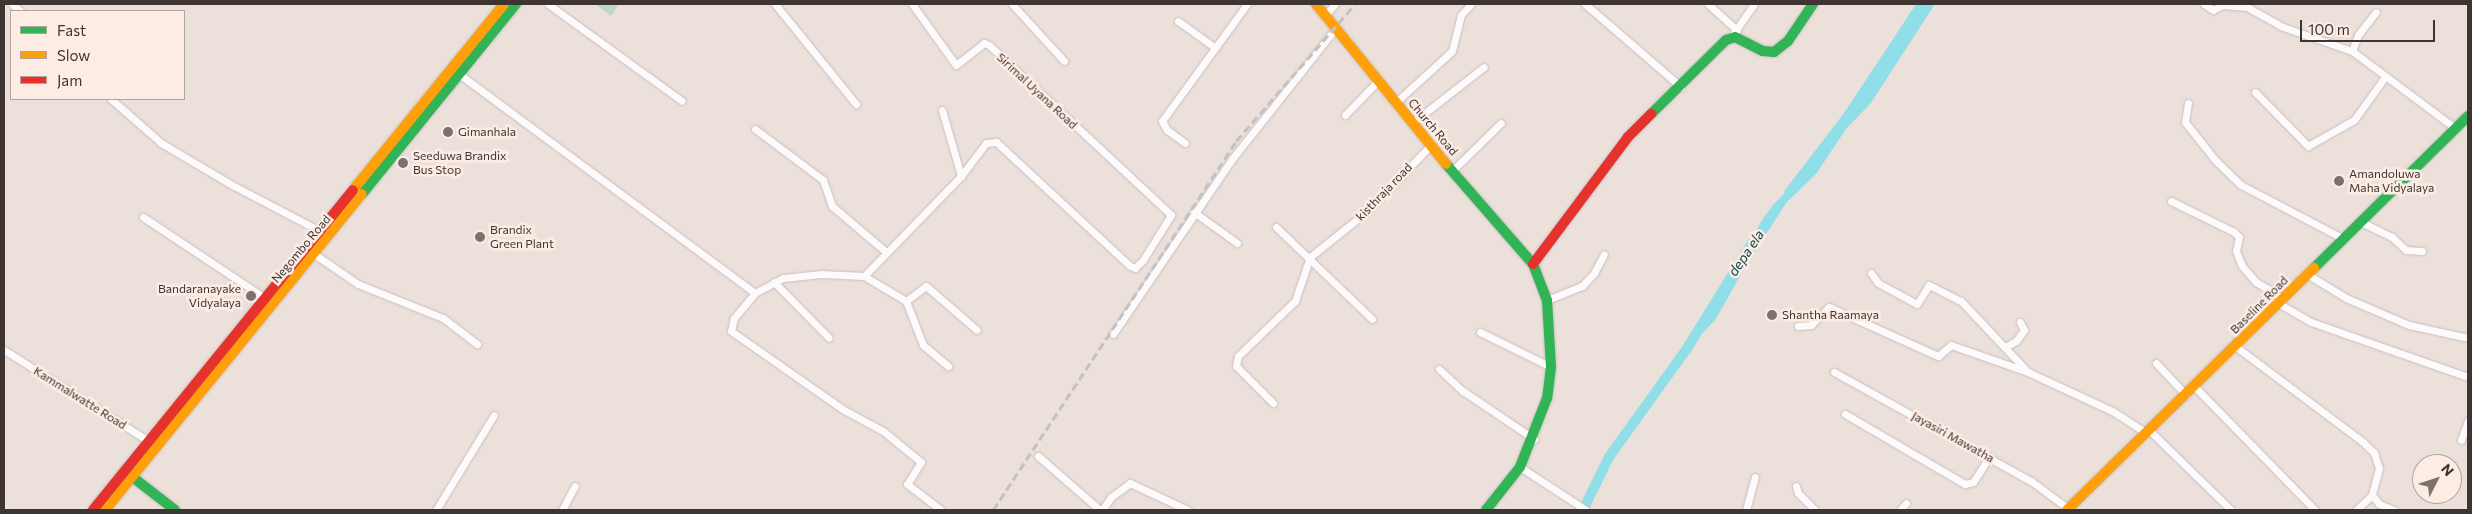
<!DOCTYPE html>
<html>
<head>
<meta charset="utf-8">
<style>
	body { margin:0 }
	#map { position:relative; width:2472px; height:514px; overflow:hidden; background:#ece0db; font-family:Commissioner,sans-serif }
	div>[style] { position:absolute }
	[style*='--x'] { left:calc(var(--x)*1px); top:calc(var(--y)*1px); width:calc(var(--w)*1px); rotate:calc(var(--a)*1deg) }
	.green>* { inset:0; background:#c2d8c6 }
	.water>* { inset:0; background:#90dfe8 }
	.canal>* { height:10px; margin:-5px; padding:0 5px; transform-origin:5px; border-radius:5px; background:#90dfe8 }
	.roads { filter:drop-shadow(0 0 1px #c8bfbb) drop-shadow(0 0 1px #c8bfbb) }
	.street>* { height:7px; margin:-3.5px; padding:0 3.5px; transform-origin:3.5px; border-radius:3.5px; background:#fcfafa }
	.fast>* { height:10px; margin:-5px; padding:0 5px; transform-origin:5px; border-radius:5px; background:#30b455 }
	.slow>* { height:10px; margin:-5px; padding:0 5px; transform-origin:5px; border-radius:5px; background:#ff9f0a }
	.jam>* { height:10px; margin:-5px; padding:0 5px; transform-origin:5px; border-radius:5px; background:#e5322d }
	.rail>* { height:2.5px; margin-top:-1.25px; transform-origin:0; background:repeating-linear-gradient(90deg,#c5c1c1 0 8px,transparent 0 12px) }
	.dots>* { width:14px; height:14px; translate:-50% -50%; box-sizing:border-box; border:2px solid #fdece4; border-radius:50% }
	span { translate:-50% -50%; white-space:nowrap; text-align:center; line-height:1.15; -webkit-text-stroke:5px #fdece4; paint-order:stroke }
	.street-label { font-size:12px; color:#3e3532 }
	.poi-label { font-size:12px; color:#3e3532 }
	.left { translate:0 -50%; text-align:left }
	.right { translate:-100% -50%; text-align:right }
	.water-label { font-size:14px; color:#10464d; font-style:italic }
	.frame { position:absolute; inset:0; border:5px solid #3e3532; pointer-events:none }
	.legend { position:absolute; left:10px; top:10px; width:175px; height:90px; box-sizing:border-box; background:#fdece4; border:1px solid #b1a39d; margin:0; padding:6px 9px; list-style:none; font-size:15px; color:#3e3532 }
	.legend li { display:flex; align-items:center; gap:10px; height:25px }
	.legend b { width:25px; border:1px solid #b1a39d }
	.north { position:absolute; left:2412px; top:454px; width:50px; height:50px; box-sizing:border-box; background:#fdece4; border:1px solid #b1a39d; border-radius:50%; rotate:49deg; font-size:14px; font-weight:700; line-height:20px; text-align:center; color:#3e3532 }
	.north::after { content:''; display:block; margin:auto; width:18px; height:22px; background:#7b716d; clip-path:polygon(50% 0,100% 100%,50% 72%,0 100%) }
	.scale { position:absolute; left:2300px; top:20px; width:135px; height:22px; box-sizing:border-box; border:2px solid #3e3532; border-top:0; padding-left:6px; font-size:15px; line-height:18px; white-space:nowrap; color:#3e3532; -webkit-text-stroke:4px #fdece4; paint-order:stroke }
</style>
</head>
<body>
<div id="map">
	<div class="green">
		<div style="clip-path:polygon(595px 4px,619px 4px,611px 16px)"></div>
	</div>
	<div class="water">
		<div style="clip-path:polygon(1922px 4px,1935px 4px,1871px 103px,1846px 129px,1816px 174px,1787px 202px,1746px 265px,1716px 319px,1686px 350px,1711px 314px,1762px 220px,1773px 205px,1810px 168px)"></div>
	</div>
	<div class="canal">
		<div style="--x:1789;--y:193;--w:97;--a:-52.5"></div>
		<div style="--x:1848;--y:116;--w:134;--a:-56.5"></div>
		<div style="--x:1583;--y:510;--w:59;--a:-63.9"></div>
		<div style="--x:1609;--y:457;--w:132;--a:-54.3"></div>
		<div style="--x:1686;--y:350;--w:126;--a:-58.3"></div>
	</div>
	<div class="roads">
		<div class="street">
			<div style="--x:12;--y:4;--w:11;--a:41"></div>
			<div style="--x:548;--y:4;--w:165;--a:35.9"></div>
			<div style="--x:775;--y:4;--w:129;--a:51"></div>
			<div style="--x:912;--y:4;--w:75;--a:54.2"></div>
			<div style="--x:956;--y:65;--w:36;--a:-38"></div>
			<div style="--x:984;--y:43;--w:5;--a:22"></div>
			<div style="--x:989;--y:45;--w:249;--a:43"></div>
			<div style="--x:1171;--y:215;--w:53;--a:121.9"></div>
			<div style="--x:1143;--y:260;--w:11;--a:135"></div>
			<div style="--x:1135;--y:268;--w:5;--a:-158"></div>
			<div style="--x:1130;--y:266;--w:183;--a:-137.2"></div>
			<div style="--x:996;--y:142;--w:10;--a:174"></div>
			<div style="--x:986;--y:143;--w:41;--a:127.1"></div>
			<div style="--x:961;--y:176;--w:139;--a:134.1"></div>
			<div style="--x:864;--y:276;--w:43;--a:-177.3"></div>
			<div style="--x:821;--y:274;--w:38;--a:174"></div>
			<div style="--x:783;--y:278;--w:32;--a:152"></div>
			<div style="--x:755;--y:293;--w:33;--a:130"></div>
			<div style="--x:734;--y:318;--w:13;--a:103"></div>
			<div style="--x:731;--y:331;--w:138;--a:35"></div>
			<div style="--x:844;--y:410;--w:44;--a:28.3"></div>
			<div style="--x:883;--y:431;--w:49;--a:39.2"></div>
			<div style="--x:921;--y:462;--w:26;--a:122"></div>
			<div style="--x:907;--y:484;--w:43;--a:37.4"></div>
			<div style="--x:1012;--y:4;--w:77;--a:47.6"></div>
			<div style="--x:1585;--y:4;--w:127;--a:40.8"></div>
			<div style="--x:1708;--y:4;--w:39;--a:42"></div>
			<div style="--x:2204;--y:4;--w:11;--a:34"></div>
			<div style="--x:2213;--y:10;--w:11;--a:-27"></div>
			<div style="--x:2223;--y:5;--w:24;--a:5"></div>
			<div style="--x:2247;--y:7;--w:41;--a:29.1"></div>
			<div style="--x:2283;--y:27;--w:73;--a:19.2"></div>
			<div style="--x:2352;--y:51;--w:129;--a:36.8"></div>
			<div style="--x:1325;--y:15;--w:15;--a:-48"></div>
			<div style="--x:1178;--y:21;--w:44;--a:35.8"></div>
			<div style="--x:1731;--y:37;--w:40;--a:-55.1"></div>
			<div style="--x:2352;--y:51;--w:17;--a:-69"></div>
			<div style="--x:2358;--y:35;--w:29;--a:-52"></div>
			<div style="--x:459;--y:74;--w:368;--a:36.5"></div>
			<div style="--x:2255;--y:92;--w:76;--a:45.5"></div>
			<div style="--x:2308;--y:146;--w:53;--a:-29.5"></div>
			<div style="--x:2354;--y:120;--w:53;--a:-54.2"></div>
			<div style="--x:111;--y:99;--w:67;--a:41.3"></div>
			<div style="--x:161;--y:143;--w:85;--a:30.5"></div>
			<div style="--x:234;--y:186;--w:99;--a:27.6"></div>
			<div style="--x:1395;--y:103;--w:77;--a:-42.4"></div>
			<div style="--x:1452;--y:51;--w:37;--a:-76"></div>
			<div style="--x:1461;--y:15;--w:15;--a:-48"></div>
			<div style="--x:2188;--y:103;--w:19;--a:99"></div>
			<div style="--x:2185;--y:122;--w:50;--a:51.5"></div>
			<div style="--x:2216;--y:161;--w:35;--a:44"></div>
			<div style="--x:2241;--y:185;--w:116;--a:27.7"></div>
			<div style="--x:942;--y:110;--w:69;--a:73.9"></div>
			<div style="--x:1345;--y:115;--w:47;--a:-45.9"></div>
			<div style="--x:1412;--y:123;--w:91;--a:-37.9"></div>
			<div style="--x:755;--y:129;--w:85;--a:36.9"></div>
			<div style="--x:823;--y:180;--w:28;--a:71"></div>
			<div style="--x:832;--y:206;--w:71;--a:40.4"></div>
			<div style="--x:1185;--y:143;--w:22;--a:-144"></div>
			<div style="--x:1167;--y:130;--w:10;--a:-119"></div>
			<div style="--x:1162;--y:121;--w:145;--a:-54"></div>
			<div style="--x:1453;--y:170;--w:67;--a:-44.4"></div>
			<div style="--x:2171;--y:201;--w:70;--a:26.2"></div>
			<div style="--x:2234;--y:232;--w:7;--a:45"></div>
			<div style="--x:2239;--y:237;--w:14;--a:102"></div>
			<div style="--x:2236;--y:251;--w:16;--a:68"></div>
			<div style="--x:2242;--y:266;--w:21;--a:49"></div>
			<div style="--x:2256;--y:282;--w:31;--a:31"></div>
			<div style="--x:1194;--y:212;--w:53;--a:35.8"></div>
			<div style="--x:143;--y:217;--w:146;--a:33.6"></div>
			<div style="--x:2361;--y:222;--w:34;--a:26"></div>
			<div style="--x:2392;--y:237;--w:19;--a:43"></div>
			<div style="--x:2406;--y:250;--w:16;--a:4"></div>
			<div style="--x:1276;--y:227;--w:133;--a:43.8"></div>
			<div style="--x:314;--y:254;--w:53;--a:34.3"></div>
			<div style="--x:358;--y:284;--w:92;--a:21.8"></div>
			<div style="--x:443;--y:318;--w:43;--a:37.4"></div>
			<div style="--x:1871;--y:273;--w:12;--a:55"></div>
			<div style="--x:1878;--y:283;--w:44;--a:28.3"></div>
			<div style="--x:1917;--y:304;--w:22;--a:-58"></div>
			<div style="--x:1929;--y:285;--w:36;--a:27"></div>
			<div style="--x:1961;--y:301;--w:96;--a:46.7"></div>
			<div style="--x:2307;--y:274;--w:46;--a:31.6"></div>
			<div style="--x:2346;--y:298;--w:69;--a:23.2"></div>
			<div style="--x:2409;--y:325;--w:60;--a:12.4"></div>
			<div style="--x:864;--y:276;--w:49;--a:30.8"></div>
			<div style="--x:906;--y:301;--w:25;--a:-37"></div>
			<div style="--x:926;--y:286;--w:67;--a:40.8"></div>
			<div style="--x:774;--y:282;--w:78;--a:45.5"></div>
			<div style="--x:1547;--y:300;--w:38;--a:-22"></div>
			<div style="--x:1582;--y:286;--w:18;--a:-47"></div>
			<div style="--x:1594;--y:273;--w:21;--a:-62"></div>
			<div style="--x:906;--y:301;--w:47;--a:68.9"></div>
			<div style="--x:923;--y:345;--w:33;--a:40"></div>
			<div style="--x:2278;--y:303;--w:38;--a:30"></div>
			<div style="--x:2311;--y:322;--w:166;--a:19.3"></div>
			<div style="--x:1798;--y:326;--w:13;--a:-4"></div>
			<div style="--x:1811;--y:325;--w:25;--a:-45"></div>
			<div style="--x:1829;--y:307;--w:120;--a:24.2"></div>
			<div style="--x:1938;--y:356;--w:17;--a:-40"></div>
			<div style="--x:1951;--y:345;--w:82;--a:19.3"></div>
			<div style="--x:2028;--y:372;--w:95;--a:24.9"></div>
			<div style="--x:2114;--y:412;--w:38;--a:33"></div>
			<div style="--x:1480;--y:332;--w:79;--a:26.2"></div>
			<div style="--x:1113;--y:334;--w:212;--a:-55.8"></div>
			<div style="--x:1232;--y:159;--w:167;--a:-51.6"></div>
			<div style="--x:2007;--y:346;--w:10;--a:-29"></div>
			<div style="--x:2016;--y:341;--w:14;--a:-54"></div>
			<div style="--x:2024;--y:330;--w:9;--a:-117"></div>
			<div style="--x:2235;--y:346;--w:160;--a:36.9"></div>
			<div style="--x:2363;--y:442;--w:16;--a:45"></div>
			<div style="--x:2374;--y:453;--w:16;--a:72"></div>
			<div style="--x:2379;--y:468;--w:28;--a:105"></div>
			<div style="--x:2372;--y:495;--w:11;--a:52"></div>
			<div style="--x:2379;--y:504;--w:16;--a:22"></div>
			<div style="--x:4;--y:350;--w:173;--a:32.2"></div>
			<div style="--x:2156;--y:363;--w:44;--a:46.8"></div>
			<div style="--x:1439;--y:369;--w:33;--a:43"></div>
			<div style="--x:1463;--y:391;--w:86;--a:34.1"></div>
			<div style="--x:1834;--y:372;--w:225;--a:29"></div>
			<div style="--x:2031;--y:481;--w:49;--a:36.6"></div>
			<div style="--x:2195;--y:387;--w:172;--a:45.7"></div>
			<div style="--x:1273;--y:403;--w:52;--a:-135"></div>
			<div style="--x:1236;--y:366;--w:10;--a:-79"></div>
			<div style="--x:1238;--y:356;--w:79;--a:-44"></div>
			<div style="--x:1295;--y:301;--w:46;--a:-71.2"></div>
			<div style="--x:1310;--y:257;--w:70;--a:-38.7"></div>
			<div style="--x:1365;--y:213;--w:93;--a:-45.9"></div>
			<div style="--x:1845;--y:414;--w:139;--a:30.3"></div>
			<div style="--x:1965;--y:484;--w:8;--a:-14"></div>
			<div style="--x:1973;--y:482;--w:30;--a:-57"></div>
			<div style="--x:2149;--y:430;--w:115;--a:44.3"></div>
			<div style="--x:2461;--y:440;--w:20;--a:-70"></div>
			<div style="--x:1038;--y:456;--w:82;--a:41.1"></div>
			<div style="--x:1520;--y:467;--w:79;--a:33.1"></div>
			<div style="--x:1796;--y:486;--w:7;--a:74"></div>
			<div style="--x:1798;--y:493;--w:24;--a:45"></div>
			<div style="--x:436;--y:510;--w:111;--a:-58.6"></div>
			<div style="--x:562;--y:510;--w:27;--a:-62"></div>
			<div style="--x:1102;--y:510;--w:16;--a:-55"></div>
			<div style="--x:1111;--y:497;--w:24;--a:-36"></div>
			<div style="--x:1130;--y:483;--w:64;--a:25"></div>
			<div style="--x:1746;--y:510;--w:34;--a:-75"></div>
			<div style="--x:1900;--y:510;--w:9;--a:-49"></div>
			<div style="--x:2356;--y:510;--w:22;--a:-43"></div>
		</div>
		<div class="fast">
			<div style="--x:1651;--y:114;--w:105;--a:-44.6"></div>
			<div style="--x:1726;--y:40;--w:9;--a:-18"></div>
			<div style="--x:1735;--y:37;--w:31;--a:27"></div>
			<div style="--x:1763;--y:51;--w:11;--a:5"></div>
			<div style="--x:1774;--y:52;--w:18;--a:-38"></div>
			<div style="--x:1788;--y:41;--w:45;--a:-56"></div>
			<div style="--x:1446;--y:164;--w:133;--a:49"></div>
			<div style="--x:1533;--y:264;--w:39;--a:69"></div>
			<div style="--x:1547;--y:300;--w:67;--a:86.6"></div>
			<div style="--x:1551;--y:367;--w:31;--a:97"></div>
			<div style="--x:1547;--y:398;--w:74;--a:111.4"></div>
			<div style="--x:1520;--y:467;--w:55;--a:128.3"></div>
			<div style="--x:362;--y:194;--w:245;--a:-51"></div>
			<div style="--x:2314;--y:268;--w:216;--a:-44.6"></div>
			<div style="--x:126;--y:472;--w:62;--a:37.8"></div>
		</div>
		<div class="slow">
			<div style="--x:1316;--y:4;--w:206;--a:50.9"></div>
			<div style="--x:353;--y:190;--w:240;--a:-50.9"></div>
			<div style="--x:105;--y:510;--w:407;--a:-50.9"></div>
			<div style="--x:2067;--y:510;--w:346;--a:-44.4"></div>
		</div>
		<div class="jam">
			<div style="--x:1533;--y:264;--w:159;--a:-53.2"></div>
			<div style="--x:1628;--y:137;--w:33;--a:-45"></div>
			<div style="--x:93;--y:510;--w:412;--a:-50.9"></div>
		</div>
	</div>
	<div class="rail">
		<div style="--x:993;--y:510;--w:442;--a:-56.6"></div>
		<div style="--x:1236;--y:141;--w:181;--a:-49"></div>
	</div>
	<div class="dots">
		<div style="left:448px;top:132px;background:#7b716d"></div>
		<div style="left:403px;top:163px;background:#7b716d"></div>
		<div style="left:2339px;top:181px;background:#7b716d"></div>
		<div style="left:480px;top:237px;background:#7b716d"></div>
		<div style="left:251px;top:296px;background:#7b716d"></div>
		<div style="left:1772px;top:315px;background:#7b716d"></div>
	</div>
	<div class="street-label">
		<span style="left:1037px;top:91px;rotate:43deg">Sirimal Uyana Road</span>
		<span style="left:1433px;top:127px;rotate:50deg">Church Road</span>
		<span style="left:1384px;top:192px;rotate:-46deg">kisthraja road</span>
		<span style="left:301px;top:249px;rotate:-50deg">Negombo Road</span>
		<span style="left:2259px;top:305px;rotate:-45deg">Baseline Road</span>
		<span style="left:80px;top:398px;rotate:32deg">Kammalwatte Road</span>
		<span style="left:1953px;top:437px;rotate:29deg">Jayasiri Mawatha</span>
	</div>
	<div class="poi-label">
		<span class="left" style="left:458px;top:132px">Gimanhala</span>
		<span class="left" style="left:413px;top:163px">Seeduwa Brandix<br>Bus Stop</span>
		<span class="left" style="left:2349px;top:181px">Amandoluwa<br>Maha Vidyalaya</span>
		<span class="left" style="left:490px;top:237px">Brandix<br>Green Plant</span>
		<span class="right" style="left:241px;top:296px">Bandaranayake<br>Vidyalaya</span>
		<span class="left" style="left:1782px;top:315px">Shantha Raamaya</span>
	</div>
	<div class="water-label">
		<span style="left:1746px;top:253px;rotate:-56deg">depa ela</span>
	</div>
	<div class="frame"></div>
	<ul class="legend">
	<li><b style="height:6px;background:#30b455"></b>Fast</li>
	<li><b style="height:6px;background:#ff9f0a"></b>Slow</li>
	<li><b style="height:6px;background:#e5322d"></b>Jam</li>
	</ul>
	<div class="north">N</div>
	<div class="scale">100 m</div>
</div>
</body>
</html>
